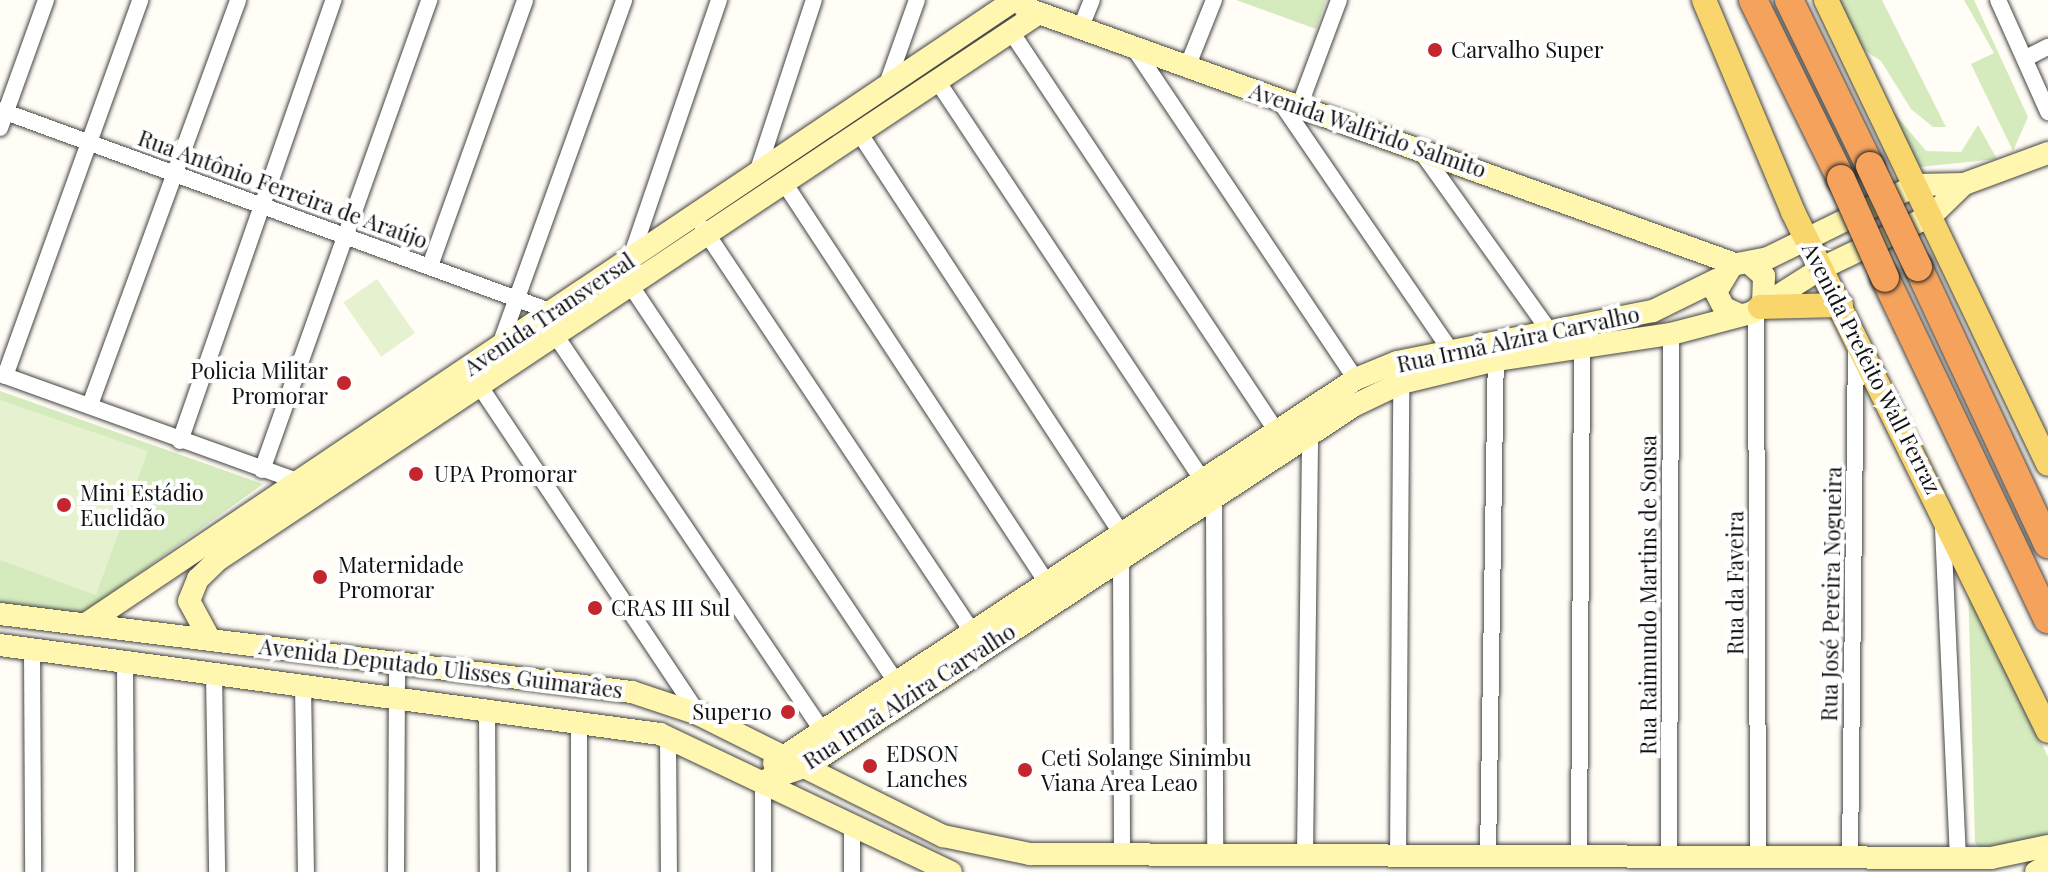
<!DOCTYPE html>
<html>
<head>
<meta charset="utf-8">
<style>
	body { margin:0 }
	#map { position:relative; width:2048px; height:872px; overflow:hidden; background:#fffdf5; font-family:"Playfair Display",serif }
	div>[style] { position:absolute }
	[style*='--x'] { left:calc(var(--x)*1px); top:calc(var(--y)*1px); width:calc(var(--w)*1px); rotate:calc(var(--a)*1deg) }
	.green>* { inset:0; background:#d5ebbd }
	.pitch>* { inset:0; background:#e6f2cf; transform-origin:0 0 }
	.roads { filter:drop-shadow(0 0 2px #444) drop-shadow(0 0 2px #444) }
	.street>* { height:16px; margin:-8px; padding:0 8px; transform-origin:8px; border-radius:8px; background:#fff }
	.secondary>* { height:22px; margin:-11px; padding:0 11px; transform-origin:11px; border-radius:11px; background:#fff6b0 }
	.primary>* { height:24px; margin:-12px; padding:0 12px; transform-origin:12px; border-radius:12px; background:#f9d66b }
	.highway>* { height:28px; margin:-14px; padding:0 14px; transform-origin:14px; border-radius:14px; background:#f5a25d }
	.bridges { filter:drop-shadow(0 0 2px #222) drop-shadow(0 0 2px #222) }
	.highway-bridge>* { height:28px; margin:-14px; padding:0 14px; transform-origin:14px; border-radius:14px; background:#f5a25d }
	.dots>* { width:22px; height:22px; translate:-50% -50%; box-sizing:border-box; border:4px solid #fff; border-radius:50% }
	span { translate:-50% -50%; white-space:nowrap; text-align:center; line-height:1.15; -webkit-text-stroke:8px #fff; paint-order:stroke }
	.poi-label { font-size:22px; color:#111 }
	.left { translate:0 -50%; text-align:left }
	.right { translate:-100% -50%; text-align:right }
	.street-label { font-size:22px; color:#111 }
</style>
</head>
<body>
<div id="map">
	<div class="green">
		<div style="clip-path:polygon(1236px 0,1326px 0,1316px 29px)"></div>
		<div style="clip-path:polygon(1835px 0,1882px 0,1946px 127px,1933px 127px,1911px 109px,1881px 61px,1857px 45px)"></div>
		<div style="clip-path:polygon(1964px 0,1974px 0,2028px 117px,2013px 151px,1971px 64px,1994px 53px)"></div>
		<div style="clip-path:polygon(1880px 96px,1926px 151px,1961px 152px,1978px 125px,1997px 159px,1920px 167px)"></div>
		<div style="clip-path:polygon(0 391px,263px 484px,82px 614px,0 603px)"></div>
		<div style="clip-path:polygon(1968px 584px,2048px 757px,2048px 838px,1983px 854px,1975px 842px)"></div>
	</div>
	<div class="pitch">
		<div style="left:377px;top:279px;width:66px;height:41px;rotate:55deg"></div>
		<div style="clip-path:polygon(0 400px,148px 451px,96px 595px,0 560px)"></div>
	</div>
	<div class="roads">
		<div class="street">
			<div style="--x:1998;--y:0;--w:123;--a:65.9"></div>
			<div style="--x:1081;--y:27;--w:29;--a:-68"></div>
			<div style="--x:1012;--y:33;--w:477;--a:56.4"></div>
			<div style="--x:1134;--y:48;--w:399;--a:56.2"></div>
			<div style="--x:2026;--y:58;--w:25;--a:-27"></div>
			<div style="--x:1188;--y:65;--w:70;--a:-68.2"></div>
			<div style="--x:940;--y:85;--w:495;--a:56.4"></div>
			<div style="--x:1214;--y:497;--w:358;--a:89.8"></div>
			<div style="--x:886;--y:87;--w:92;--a:-70.4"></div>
			<div style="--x:1279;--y:100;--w:304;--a:55.6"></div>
			<div style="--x:1299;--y:107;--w:114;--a:-69.5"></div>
			<div style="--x:0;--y:110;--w:586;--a:20.08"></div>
			<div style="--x:0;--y:128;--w:136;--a:-70.2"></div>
			<div style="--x:862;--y:137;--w:469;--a:56.8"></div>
			<div style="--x:1421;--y:151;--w:222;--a:54.5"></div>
			<div style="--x:757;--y:173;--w:182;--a:-71.8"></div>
			<div style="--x:787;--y:187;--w:470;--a:56.7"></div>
			<div style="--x:703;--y:228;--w:482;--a:56.3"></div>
			<div style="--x:630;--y:260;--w:275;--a:-71.1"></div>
			<div style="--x:430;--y:266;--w:282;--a:-70.3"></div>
			<div style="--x:633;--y:289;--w:482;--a:56.2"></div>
			<div style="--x:1756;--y:311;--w:544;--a:89.79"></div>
			<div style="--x:558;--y:339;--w:469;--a:56"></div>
			<div style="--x:500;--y:345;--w:367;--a:-70.2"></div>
			<div style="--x:0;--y:374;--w:316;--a:19.8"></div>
			<div style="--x:5;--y:376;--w:400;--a:-70.2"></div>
			<div style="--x:475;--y:379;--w:402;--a:56.3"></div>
			<div style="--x:90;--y:405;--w:431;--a:-69.9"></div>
			<div style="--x:180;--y:441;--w:467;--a:-70.8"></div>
			<div style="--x:262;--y:470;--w:499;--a:-70.4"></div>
			<div style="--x:1943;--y:528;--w:328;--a:87.4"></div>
			<div style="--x:1121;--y:558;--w:298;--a:89.8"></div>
			<div style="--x:32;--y:649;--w:223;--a:89.7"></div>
			<div style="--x:125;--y:661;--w:211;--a:89.7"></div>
			<div style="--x:214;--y:673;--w:199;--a:89.1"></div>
			<div style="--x:303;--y:684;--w:188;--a:89.1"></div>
			<div style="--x:487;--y:708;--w:164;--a:89.7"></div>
			<div style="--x:579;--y:720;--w:152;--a:90"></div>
			<div style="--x:668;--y:737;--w:135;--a:89.6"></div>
			<div style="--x:1305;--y:854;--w:420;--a:-89.3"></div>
			<div style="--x:1669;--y:856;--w:522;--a:-89.78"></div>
			<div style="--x:1398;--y:857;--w:474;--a:-89.6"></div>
			<div style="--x:1488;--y:857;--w:497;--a:-89.1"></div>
			<div style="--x:1579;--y:857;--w:511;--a:-89.66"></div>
			<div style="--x:1850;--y:857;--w:511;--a:-89.33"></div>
			<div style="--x:396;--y:872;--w:210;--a:-89.7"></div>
			<div style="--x:763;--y:872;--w:91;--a:-90"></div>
			<div style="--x:852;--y:872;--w:45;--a:-90"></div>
		</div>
		<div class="secondary">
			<div style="--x:1025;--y:8;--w:755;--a:19.83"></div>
			<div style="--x:1749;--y:263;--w:20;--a:41"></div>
			<div style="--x:1764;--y:276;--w:27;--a:92"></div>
			<div style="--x:1740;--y:315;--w:17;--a:-156"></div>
			<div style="--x:1724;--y:308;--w:18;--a:-117"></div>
			<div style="--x:1716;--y:292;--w:31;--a:-59"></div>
			<div style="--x:1732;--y:265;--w:37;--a:-11"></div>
			<div style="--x:1768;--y:258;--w:166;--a:-26.1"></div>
			<div style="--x:1917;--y:185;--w:47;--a:-1.2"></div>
			<div style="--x:1964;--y:184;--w:90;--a:-20.3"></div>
			<div style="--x:0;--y:614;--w:637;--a:7.04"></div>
			<div style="--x:632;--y:692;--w:70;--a:18.4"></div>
			<div style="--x:698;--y:714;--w:274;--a:26.5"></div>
			<div style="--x:943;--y:836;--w:89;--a:11.7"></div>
			<div style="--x:1030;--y:854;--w:961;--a:0.24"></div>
			<div style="--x:1991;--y:858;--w:58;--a:-11.9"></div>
			<div style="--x:86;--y:624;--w:1113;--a:-33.9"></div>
			<div style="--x:209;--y:638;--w:42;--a:-118.4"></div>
			<div style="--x:189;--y:601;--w:24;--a:-68"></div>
			<div style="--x:198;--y:579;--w:29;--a:-44"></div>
			<div style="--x:219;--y:559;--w:985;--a:-33.66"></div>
			<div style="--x:0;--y:645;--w:666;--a:7.68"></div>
			<div style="--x:660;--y:734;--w:322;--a:25.4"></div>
			<div style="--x:774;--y:763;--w:697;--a:-33.42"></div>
			<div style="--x:1356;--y:379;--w:44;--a:-22.5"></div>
			<div style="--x:1397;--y:362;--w:261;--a:-11.3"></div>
			<div style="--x:1653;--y:311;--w:72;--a:-26.2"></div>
			<div style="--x:763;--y:781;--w:46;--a:-18.8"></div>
			<div style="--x:807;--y:766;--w:656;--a:-33.38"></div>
			<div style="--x:1355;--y:405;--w:51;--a:-25.6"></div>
			<div style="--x:1401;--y:383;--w:98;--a:-13.6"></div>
			<div style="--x:1496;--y:360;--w:177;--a:-8.5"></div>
			<div style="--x:1671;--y:334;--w:83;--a:-14.7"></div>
			<div style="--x:1751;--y:313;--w:82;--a:-32.5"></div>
			<div style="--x:1820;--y:269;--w:124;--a:-25.7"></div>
			<div style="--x:1932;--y:215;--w:45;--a:-44.1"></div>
			<div style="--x:2036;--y:872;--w:14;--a:-30"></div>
		</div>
		<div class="primary">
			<div style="--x:1704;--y:0;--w:230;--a:67.2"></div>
			<div style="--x:1793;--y:212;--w:578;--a:63.83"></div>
			<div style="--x:1826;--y:0;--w:514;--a:64.43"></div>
			<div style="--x:1760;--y:307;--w:81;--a:-1.4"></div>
		</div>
		<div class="highway">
			<div style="--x:1753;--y:0;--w:199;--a:63.8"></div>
			<div style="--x:1789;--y:0;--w:185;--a:64"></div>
			<div style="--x:1918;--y:267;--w:306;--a:64.9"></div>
			<div style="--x:1885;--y:278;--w:378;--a:64.5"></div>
		</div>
	</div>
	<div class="bridges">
		<div class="highway-bridge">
			<div style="--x:1870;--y:166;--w:112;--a:64.6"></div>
			<div style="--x:1841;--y:179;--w:108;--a:66"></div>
		</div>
	</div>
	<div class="dots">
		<div style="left:1435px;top:50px;background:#c4262e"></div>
		<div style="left:344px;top:383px;background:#c4262e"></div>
		<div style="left:416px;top:474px;background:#c4262e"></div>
		<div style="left:64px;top:505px;background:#c4262e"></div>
		<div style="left:320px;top:577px;background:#c4262e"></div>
		<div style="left:595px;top:608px;background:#c4262e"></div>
		<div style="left:788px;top:712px;background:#c4262e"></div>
		<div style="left:870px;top:766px;background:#c4262e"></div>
		<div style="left:1025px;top:770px;background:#c4262e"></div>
	</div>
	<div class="poi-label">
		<span class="left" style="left:1451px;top:50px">Carvalho Super</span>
		<span class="right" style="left:328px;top:383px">Policia Militar<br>Promorar</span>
		<span class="left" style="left:434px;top:474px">UPA Promorar</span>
		<span class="left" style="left:80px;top:505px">Mini Estádio<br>Euclidão</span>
		<span class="left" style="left:338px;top:577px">Maternidade<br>Promorar</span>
		<span class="left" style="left:611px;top:608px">CRAS III Sul</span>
		<span class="right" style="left:772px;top:712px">Super10</span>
		<span class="left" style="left:886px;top:766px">EDSON<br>Lanches</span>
		<span class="left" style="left:1041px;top:770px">Ceti Solange Sinimbu<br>Viana Area Leao</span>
	</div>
	<div class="street-label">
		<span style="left:1368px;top:130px;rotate:19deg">Avenida Walfrido Salmito</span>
		<span style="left:283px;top:189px;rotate:20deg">Rua Antônio Ferreira de Araújo</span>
		<span style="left:549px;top:314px;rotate:-34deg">Avenida Transversal</span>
		<span style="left:1518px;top:339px;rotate:-12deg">Rua Irmã Alzira Carvalho</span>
		<span style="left:1872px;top:368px;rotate:63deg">Avenida Prefeito Wall Ferraz</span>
		<span style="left:1735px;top:583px;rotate:-90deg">Rua da Faveira</span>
		<span style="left:1831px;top:594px;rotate:-89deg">Rua José Pereira Nogueira</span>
		<span style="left:1648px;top:595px;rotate:-90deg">Rua Raimundo Martins de Sousa</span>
		<span style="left:441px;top:668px;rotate:7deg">Avenida Deputado Ulisses Guimarães</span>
		<span style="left:909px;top:696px;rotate:-33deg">Rua Irmã Alzira Carvalho</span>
	</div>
</div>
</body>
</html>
